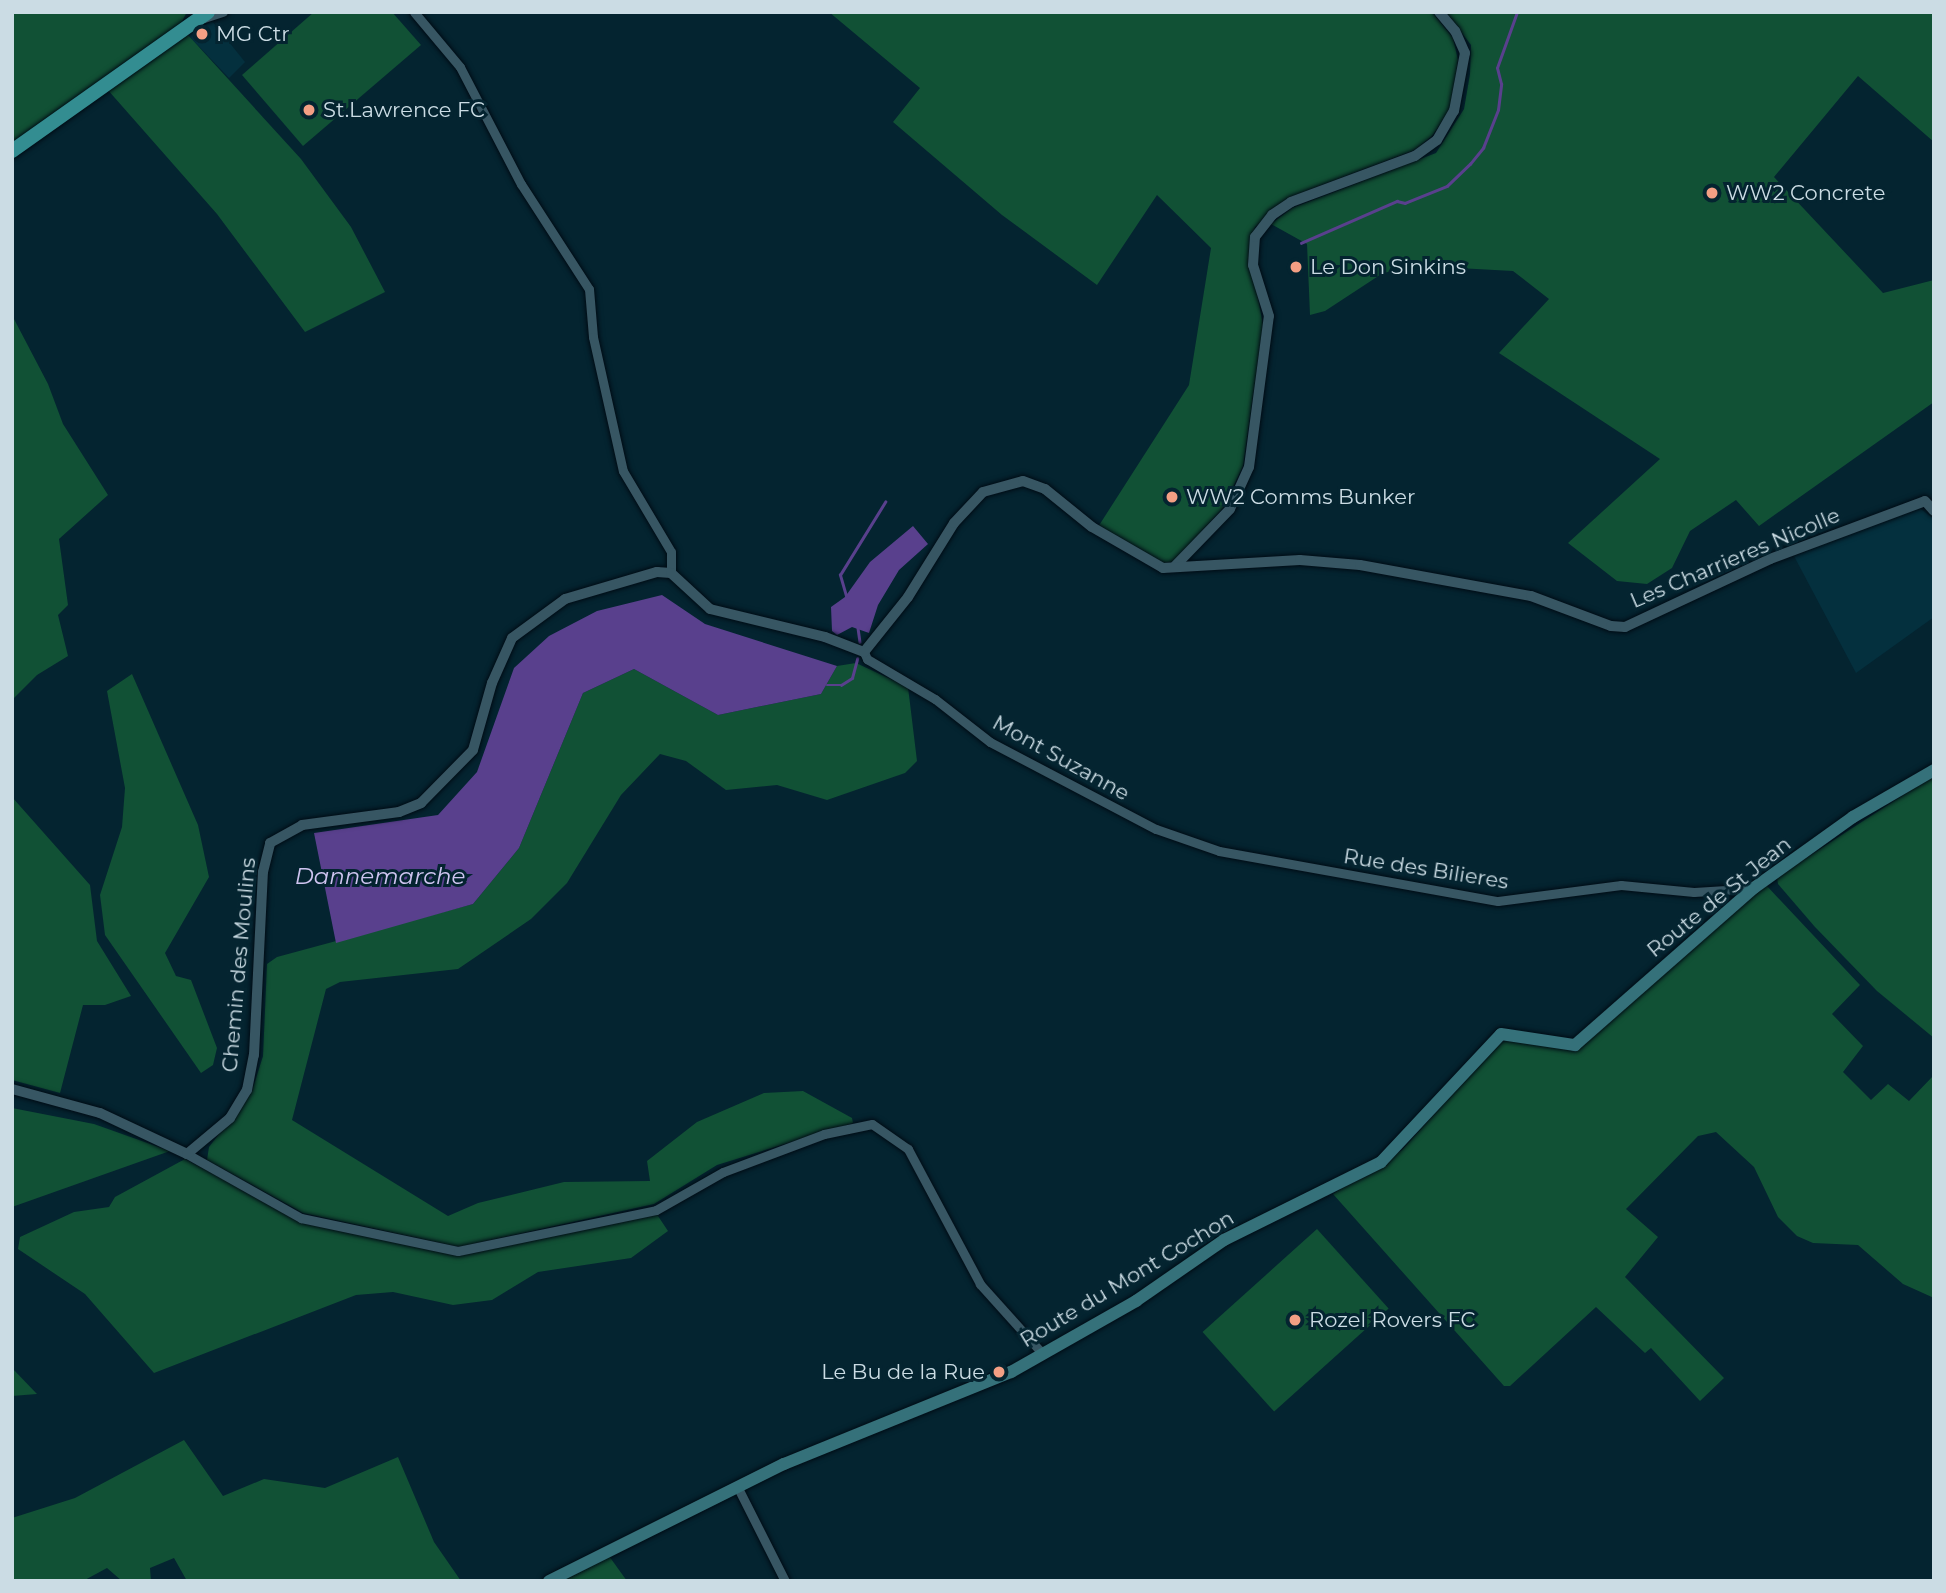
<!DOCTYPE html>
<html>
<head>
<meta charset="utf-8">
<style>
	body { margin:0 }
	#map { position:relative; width:1946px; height:1593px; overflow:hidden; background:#042430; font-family:Montserrat,sans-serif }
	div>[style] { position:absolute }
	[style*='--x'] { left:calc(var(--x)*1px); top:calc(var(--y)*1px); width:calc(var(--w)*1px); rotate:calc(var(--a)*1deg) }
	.built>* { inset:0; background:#04303e }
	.green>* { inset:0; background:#115135; transform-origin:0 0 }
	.water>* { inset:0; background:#59408d }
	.stream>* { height:2.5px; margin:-1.25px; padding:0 1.25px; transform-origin:1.25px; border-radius:1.25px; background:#59408d }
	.roads { filter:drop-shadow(0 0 2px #000c15) drop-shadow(0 0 2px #000c15) }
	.minor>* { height:9px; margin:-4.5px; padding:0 4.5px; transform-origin:4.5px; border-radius:4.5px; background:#375663 }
	.tertiary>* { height:10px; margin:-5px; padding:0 5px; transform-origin:5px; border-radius:5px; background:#375663 }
	.secondary>* { height:12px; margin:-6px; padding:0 6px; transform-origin:6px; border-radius:6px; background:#35717a }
	.primary>* { height:14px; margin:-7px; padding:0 7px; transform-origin:7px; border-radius:7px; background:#338d91 }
	.dots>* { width:19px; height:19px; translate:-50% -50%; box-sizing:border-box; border:4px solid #042430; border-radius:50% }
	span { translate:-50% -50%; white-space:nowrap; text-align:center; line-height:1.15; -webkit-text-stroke:6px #042430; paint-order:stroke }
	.poi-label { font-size:21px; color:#cbdce4 }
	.left { translate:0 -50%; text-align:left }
	.right { translate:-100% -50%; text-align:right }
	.street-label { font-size:21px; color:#cbdce4 }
	.water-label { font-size:23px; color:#cfc4f0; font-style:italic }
	.frame { position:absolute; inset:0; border:14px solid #cbdce4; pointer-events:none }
</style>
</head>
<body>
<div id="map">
	<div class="built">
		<div style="clip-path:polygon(212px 21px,245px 62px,229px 78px,188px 35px)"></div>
		<div style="clip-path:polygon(1918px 507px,1934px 519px,1934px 617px,1856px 673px,1794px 556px)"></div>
	</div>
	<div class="green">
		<div style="clip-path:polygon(12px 12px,187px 12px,179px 27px,12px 144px)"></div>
		<div style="clip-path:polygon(314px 12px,392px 12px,421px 45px,303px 146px,242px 75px)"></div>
		<div style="clip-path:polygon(829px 12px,1432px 12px,1453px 38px,1458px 60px,1450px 110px,1432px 136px,1415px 150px,1290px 197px,1255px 227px,1249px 249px,1263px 325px,1243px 466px,1223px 508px,1173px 562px,1163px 563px,1098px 527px,1189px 385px,1211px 248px,1157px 195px,1097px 285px,1002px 215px,893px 122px,920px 88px)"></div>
		<div style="clip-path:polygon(1446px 12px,1934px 12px,1934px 142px,1858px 76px,1774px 177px,1883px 293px,1934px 280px,1934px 402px,1759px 526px,1736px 500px,1690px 531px,1672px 568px,1647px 584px,1617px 581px,1568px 543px,1660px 459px,1499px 353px,1549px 299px,1513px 271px,1421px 266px,1383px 273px,1325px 311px,1310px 315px,1307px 244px,1271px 224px,1292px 208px,1436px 153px,1464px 109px,1470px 74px,1471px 45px)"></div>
		<div style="clip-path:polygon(188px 35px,301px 159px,351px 227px,385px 292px,305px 332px,217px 214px,107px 89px)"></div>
		<div style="clip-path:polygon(14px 319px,48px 384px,63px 424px,108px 495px,59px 539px,68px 605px,58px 615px,68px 656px,37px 675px,12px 700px)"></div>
		<div style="clip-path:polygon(856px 663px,908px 687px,917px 761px,905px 773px,827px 800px,777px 785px,726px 790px,686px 761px,660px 754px,621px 795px,567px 883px,531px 919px,458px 969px,340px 982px,326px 989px,292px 1120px,448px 1216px,478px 1203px,564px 1182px,650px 1181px,647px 1161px,697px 1122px,764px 1093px,803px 1091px,852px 1118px,853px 1123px,717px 1165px,654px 1204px,459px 1247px,303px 1213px,207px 1160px,209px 1147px,252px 1091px,263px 1056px,267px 964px,277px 957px,473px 904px,519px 848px,583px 693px,634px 669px,718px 715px,821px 694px,837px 666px)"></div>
		<div style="clip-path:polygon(132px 674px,198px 825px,209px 877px,165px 953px,176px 976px,191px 980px,217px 1048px,213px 1065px,201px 1073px,105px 935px,100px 895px,122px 827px,125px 788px,107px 691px)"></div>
		<div style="clip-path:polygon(1934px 775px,1934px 1038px,1877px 991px,1815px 927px,1778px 884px,1777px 877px)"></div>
		<div style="clip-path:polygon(12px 797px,90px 885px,97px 941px,131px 996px,105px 1005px,83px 1005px,60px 1093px,12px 1080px)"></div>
		<div style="clip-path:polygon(1766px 885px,1860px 985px,1832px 1014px,1863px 1046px,1843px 1072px,1871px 1100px,1888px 1084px,1909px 1101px,1934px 1075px,1934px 1298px,1903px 1284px,1858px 1245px,1813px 1243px,1797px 1236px,1778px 1217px,1754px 1167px,1716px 1132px,1698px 1136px,1626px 1209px,1658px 1237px,1625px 1277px,1724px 1378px,1700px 1401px,1651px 1348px,1645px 1353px,1596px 1307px,1510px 1386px,1504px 1386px,1333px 1194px,1402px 1150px,1495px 1046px,1505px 1040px,1578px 1048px)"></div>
		<div style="clip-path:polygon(12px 1108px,94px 1124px,170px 1151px,12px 1207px)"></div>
		<div style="clip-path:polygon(185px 1159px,301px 1220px,458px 1255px,656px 1213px,668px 1231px,631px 1258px,538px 1272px,492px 1300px,453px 1305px,393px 1292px,356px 1295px,154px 1373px,85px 1294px,18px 1249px,20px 1237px,74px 1212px,109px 1207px,115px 1197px)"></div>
		<div style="left:1317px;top:1229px;width:107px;height:154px;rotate:48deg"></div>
		<div style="clip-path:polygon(12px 1368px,37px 1394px,12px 1396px)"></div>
		<div style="clip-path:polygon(184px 1440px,223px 1496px,264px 1479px,325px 1488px,398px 1457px,434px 1542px,461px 1581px,187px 1581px,174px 1558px,150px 1568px,151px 1581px,122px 1581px,107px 1568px,83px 1581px,12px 1581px,12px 1518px,75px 1498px)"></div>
		<div style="clip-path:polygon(609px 1556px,627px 1581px,555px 1581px)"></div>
	</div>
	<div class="water">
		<div style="clip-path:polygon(913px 526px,928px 544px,899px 570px,878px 605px,869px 633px,852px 627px,837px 635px,832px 631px,831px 607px,845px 597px,870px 562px)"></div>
		<div style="clip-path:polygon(662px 595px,705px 624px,837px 666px,821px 694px,718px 715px,634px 669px,583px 693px,519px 848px,473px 904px,336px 943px,314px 833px,438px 815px,477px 772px,514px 668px,549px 636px,597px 611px)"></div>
	</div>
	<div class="stream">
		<div style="--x:1301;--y:243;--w:105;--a:-23.6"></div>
		<div style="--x:1397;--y:201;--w:8;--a:14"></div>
		<div style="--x:1405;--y:203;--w:45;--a:-22"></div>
		<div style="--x:1447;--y:186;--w:32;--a:-44"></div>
		<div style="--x:1470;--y:164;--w:21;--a:-51"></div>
		<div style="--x:1483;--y:148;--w:41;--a:-68.5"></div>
		<div style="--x:1498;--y:110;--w:26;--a:-83"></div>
		<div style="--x:1501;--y:84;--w:16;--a:-104"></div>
		<div style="--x:1497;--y:68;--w:59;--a:-70.3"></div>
		<div style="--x:846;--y:596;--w:22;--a:-106"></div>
		<div style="--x:840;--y:575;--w:86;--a:-58.3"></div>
		<div style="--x:858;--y:628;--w:14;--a:82"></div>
		<div style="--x:827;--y:685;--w:14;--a:0"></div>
		<div style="--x:841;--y:685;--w:13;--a:-32"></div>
		<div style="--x:852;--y:678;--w:20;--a:-75"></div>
	</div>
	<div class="roads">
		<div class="minor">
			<div style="--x:414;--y:12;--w:72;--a:50.1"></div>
			<div style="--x:460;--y:67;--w:132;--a:62.5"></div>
			<div style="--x:521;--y:184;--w:125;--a:57.1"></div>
			<div style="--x:589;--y:289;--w:48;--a:85.2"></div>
			<div style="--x:593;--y:337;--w:137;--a:77.4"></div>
			<div style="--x:623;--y:471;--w:94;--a:59.3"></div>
			<div style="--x:671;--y:552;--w:21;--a:90"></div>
			<div style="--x:204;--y:18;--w:20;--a:-18"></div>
			<div style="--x:864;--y:652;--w:8;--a:67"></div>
			<div style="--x:867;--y:659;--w:79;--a:30.5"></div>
			<div style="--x:935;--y:699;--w:70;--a:38"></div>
			<div style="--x:990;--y:742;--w:187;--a:27.7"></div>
			<div style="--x:1156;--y:829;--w:67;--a:19.2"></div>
			<div style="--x:1219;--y:851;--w:283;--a:10.2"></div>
			<div style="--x:1498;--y:901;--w:124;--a:-7.4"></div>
			<div style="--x:1621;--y:885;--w:73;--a:5.5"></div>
			<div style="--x:1694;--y:892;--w:60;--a:-3.8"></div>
			<div style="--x:187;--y:1154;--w:131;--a:29.3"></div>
			<div style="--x:301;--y:1218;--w:160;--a:11.9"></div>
			<div style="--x:458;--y:1251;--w:202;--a:-11.7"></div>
			<div style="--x:656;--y:1210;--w:77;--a:-29.6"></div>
			<div style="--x:723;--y:1172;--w:108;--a:-20.6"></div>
			<div style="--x:824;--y:1134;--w:49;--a:-11.8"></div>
			<div style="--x:872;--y:1124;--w:44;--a:34.8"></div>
			<div style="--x:908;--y:1149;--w:153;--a:61.9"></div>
			<div style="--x:980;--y:1284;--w:93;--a:48.1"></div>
			<div style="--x:737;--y:1486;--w:106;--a:63.2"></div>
		</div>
		<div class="tertiary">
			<div style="--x:1175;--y:566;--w:79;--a:-46"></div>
			<div style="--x:1230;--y:509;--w:46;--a:-65.7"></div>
			<div style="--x:1249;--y:467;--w:152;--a:-82.5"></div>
			<div style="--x:1269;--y:316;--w:53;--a:-107.4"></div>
			<div style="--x:1253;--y:265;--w:28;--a:-86"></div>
			<div style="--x:1255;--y:237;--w:28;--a:-52"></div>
			<div style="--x:1272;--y:215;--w:23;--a:-34"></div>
			<div style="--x:1291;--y:202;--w:132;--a:-20.4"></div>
			<div style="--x:1415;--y:156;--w:27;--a:-36"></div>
			<div style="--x:1437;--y:140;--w:34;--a:-60"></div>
			<div style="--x:1454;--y:111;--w:59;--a:-79.3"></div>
			<div style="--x:1465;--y:53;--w:24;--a:-114"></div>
			<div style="--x:1455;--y:31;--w:25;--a:-130"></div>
			<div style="--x:12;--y:1089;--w:91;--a:15.3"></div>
			<div style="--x:100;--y:1113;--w:96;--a:25.2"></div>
			<div style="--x:187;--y:1154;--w:56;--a:-39.9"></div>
			<div style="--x:230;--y:1118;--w:33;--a:-59"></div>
			<div style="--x:247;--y:1090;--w:36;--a:-79"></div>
			<div style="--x:254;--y:1055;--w:183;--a:-87.2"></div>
			<div style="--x:263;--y:872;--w:30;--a:-76"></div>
			<div style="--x:270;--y:843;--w:37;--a:-29"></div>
			<div style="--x:302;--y:825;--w:98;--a:-7.6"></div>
			<div style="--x:399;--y:812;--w:24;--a:-22"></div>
			<div style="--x:421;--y:803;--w:74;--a:-45.5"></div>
			<div style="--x:473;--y:750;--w:70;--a:-74.2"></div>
			<div style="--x:492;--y:683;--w:49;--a:-66"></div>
			<div style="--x:512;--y:638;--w:66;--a:-36.3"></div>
			<div style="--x:565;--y:599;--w:96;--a:-16.4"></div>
			<div style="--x:657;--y:572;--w:14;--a:4"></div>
			<div style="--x:671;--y:573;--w:53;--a:42.7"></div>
			<div style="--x:710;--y:609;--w:118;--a:13.7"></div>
			<div style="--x:825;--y:637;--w:42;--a:21"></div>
			<div style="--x:864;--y:652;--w:70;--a:-51.3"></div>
			<div style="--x:908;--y:597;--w:87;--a:-58.1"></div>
			<div style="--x:954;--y:523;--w:42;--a:-46.9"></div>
			<div style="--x:983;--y:492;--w:41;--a:-15.4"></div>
			<div style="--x:1023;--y:481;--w:23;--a:20"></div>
			<div style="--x:1045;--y:489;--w:60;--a:39"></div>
			<div style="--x:1092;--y:527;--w:82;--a:30"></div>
			<div style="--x:1163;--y:568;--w:137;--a:-3.3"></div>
			<div style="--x:1300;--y:560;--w:60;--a:4.8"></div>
			<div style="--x:1360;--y:565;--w:174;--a:10.3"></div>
			<div style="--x:1531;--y:596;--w:85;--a:20.6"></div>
			<div style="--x:1611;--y:626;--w:14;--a:4"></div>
			<div style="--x:1625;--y:627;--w:160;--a:-25.1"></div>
			<div style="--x:1770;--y:559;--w:165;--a:-20.5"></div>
			<div style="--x:1925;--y:501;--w:13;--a:48"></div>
		</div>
		<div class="secondary">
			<div style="--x:549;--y:1581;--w:263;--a:-26.5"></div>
			<div style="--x:784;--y:1464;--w:245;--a:-22.1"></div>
			<div style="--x:1011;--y:1372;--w:144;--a:-29.6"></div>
			<div style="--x:1136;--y:1301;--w:107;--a:-34.7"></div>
			<div style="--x:1224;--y:1240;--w:175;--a:-26.4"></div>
			<div style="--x:1381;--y:1162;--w:175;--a:-46.8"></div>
			<div style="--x:1501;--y:1034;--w:75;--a:8.5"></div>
			<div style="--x:1575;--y:1045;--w:238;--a:-41.3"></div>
			<div style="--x:1754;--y:888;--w:122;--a:-35.6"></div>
			<div style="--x:1853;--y:817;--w:94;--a:-30.1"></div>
		</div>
		<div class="primary">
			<div style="--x:12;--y:151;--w:240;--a:-35.3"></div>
		</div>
	</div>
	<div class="dots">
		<div style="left:202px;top:34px;background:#f39f84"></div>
		<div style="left:309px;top:110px;background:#f39f84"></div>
		<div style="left:1712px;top:193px;background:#f39f84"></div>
		<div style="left:1296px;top:267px;background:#f39f84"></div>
		<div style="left:1172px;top:497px;background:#f39f84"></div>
		<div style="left:1295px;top:1320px;background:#f39f84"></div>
		<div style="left:999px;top:1372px;background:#f39f84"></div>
	</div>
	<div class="poi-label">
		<span class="left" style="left:216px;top:34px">MG Ctr</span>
		<span class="left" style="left:323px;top:110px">St.Lawrence FC</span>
		<span class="left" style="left:1726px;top:193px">WW2 Concrete</span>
		<span class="left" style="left:1310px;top:267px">Le Don Sinkins</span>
		<span class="left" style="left:1186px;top:497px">WW2 Comms Bunker</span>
		<span class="left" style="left:1309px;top:1320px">Rozel Rovers FC</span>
		<span class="right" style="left:985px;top:1372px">Le Bu de la Rue</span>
	</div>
	<div class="street-label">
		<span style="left:1735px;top:558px;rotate:-23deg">Les Charrieres Nicolle</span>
		<span style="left:1061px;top:758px;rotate:29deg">Mont Suzanne</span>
		<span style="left:1426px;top:869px;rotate:9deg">Rue des Bilieres</span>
		<span style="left:1719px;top:897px;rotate:-39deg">Route de St Jean</span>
		<span style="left:239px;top:965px;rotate:-85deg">Chemin des Moulins</span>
		<span style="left:1127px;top:1279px;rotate:-31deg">Route du Mont Cochon</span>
	</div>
	<div class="water-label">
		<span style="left:380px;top:876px">Dannemarche</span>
	</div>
	<div class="frame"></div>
</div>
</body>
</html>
